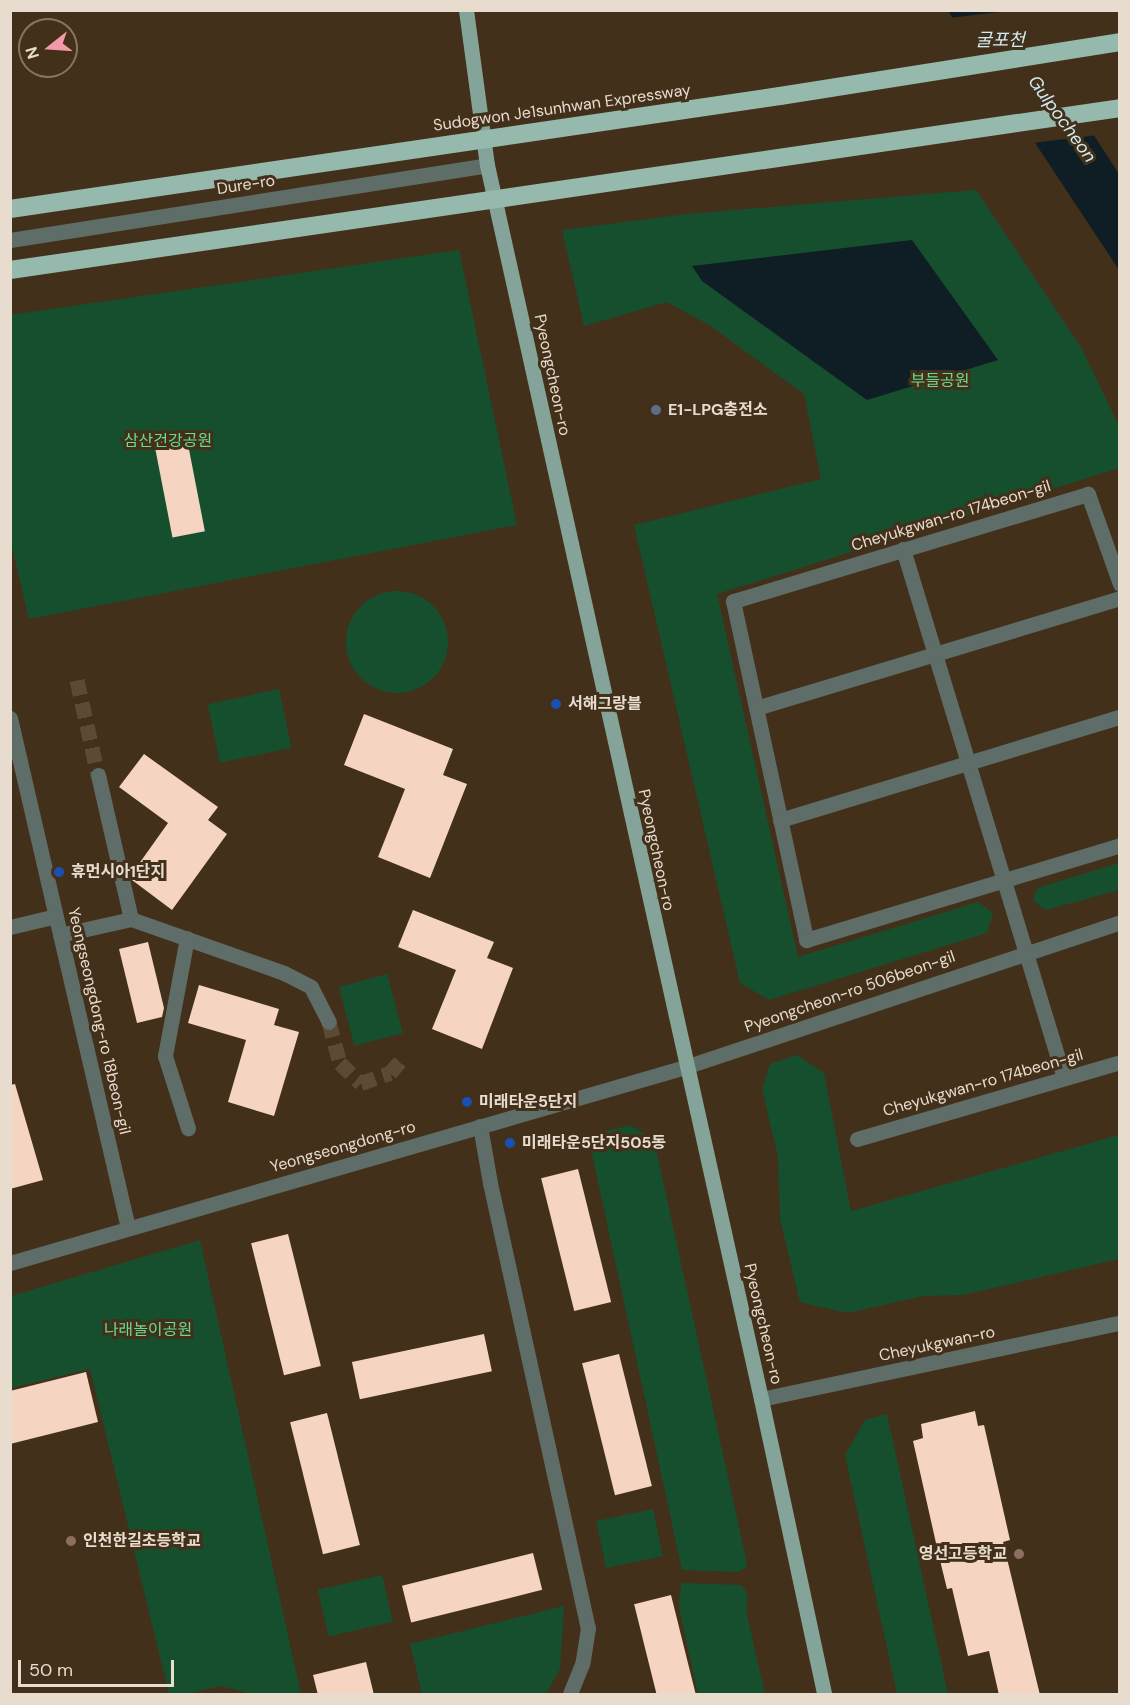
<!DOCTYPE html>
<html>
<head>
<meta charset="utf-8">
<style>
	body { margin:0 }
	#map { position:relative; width:1130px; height:1705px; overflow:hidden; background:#43301a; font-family:"DM Sans","Noto Sans KR",sans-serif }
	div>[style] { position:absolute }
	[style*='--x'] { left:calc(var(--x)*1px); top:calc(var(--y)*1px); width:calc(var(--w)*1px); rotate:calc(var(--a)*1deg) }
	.green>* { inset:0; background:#164f2d; transform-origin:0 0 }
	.round { border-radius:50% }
	.water>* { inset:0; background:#0e1e24 }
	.pier>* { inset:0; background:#43301a }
	.building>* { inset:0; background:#f5d4c2; transform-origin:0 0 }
	.minor-tunnel>* { height:15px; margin-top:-7.5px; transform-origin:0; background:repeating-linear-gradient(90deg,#5c4a35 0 15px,transparent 0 23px) }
	.minor>* { height:15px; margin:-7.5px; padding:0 7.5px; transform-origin:7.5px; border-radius:7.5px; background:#5e6d67 }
	.major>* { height:15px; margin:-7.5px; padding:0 7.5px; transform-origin:7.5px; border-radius:7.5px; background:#85a499 }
	.highway-bridge>* { height:18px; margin:-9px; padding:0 9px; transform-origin:9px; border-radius:9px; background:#95baad }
	.dots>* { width:16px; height:16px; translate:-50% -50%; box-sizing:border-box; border:3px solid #43301a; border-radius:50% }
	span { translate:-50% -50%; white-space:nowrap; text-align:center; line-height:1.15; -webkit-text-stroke:6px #43301a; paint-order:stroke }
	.street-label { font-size:16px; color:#e8dccf }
	.park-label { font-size:16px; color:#67db91 }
	.poi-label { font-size:16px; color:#e8dccf; font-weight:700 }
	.left { translate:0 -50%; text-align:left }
	.right { translate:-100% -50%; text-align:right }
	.water-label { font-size:18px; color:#d0e9f3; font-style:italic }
	.frame { position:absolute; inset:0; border:12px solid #e8dccf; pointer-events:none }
	.north { position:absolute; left:18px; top:18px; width:60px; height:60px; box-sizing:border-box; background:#43301a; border:2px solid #857562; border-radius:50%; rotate:253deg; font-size:16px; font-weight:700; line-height:24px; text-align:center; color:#e8dccf }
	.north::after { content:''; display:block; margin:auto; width:21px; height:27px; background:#f39aaa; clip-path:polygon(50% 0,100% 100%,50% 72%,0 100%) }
	.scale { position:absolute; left:18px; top:1660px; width:156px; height:27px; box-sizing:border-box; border:3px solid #e8dccf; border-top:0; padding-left:8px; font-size:18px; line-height:21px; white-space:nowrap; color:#e8dccf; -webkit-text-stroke:4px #43301a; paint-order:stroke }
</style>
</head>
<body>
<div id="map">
	<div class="green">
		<div style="clip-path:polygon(976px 190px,1082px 349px,1119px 426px,1119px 468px,717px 594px,798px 957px,978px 902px,993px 913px,987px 933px,769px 1000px,740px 983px,634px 525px,821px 479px,804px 394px,709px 325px,667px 302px,584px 326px,562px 230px,687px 214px)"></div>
		<div style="clip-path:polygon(459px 250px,517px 525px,29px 619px,11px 543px,10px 315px)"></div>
		<div class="round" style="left:346px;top:591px;width:102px;height:102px"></div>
		<div style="left:279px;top:689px;width:60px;height:73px;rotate:78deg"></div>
		<div style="clip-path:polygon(1119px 863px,1119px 890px,1046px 910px,1033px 901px,1037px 888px)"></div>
		<div style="left:387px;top:974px;width:61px;height:50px;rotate:75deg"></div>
		<div style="clip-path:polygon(797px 1055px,824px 1073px,851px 1211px,1119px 1135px,1119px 1259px,963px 1295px,924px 1296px,847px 1313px,800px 1302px,780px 1219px,778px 1157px,762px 1089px,770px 1064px)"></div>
		<div style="clip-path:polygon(630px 1125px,654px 1140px,746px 1559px,747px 1566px,739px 1572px,682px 1570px,588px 1136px)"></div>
		<div style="clip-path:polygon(200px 1240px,301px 1694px,253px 1694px,221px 1686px,186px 1694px,169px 1694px,90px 1369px,11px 1388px,11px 1296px)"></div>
		<div style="clip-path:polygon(887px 1414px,948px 1694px,897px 1694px,845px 1455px,865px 1420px)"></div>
		<div style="left:653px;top:1509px;width:48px;height:58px;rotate:78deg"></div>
		<div style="left:382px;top:1575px;width:48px;height:66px;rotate:77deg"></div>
		<div style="clip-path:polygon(681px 1583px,741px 1585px,747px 1592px,747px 1615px,765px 1694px,698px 1694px,679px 1608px)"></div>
		<div style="clip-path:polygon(564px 1606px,560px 1669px,546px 1694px,422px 1694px,410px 1644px)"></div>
	</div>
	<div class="water">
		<div style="clip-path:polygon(948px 11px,1013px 11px,1019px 20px,1119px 174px,1119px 270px)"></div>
		<div style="clip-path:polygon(912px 240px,998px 360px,867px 400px,702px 281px,692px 266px)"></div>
	</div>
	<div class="pier">
		<div style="clip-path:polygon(1016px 10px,1022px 18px,1098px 135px,1032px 143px,949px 18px)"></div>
	</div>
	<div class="building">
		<div style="left:186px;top:434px;width:99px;height:33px;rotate:79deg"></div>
		<div style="clip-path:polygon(364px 714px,453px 749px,443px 775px,467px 784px,430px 878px,378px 857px,405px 789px,344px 765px)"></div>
		<div style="clip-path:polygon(144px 754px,218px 807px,208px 820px,227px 834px,172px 910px,132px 880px,131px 875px,168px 823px,119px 787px)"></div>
		<div style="clip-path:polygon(413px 910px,494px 942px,487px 958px,513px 968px,482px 1049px,432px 1029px,456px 970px,398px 947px)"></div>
		<div style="clip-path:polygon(148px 942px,164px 1008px,162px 1017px,137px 1023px,119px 949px)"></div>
		<div style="clip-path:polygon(199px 985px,279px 1009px,274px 1025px,299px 1032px,274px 1116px,228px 1102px,246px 1040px,188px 1023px)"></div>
		<div style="clip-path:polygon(15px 1084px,43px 1180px,10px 1189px,10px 1085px)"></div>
		<div style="left:578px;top:1169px;width:137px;height:38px;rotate:76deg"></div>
		<div style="left:288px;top:1234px;width:136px;height:38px;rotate:76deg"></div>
		<div style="left:484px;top:1334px;width:38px;height:135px;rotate:78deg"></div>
		<div style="left:619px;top:1354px;width:136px;height:38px;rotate:76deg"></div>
		<div style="clip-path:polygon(86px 1372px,98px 1422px,10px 1444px,10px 1391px)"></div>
		<div style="clip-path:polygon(975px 1411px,978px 1426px,984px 1425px,1010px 1540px,1003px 1542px,1040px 1695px,999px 1695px,989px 1651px,968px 1656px,952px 1588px,947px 1589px,938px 1552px,913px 1441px,923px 1438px,921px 1424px)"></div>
		<div style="left:327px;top:1413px;width:136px;height:38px;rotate:76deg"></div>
		<div style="left:533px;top:1553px;width:38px;height:135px;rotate:76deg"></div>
		<div style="left:671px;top:1595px;width:103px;height:38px;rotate:76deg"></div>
		<div style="clip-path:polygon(366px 1662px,374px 1695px,318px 1695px,313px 1675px)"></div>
	</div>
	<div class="minor-tunnel">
		<div style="--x:77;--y:680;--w:97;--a:77.5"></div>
		<div style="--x:329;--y:1022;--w:42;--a:75"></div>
		<div style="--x:340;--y:1063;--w:29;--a:44"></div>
		<div style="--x:361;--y:1083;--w:31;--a:-19"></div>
		<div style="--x:390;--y:1073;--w:23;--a:-49"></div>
	</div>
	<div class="minor">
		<div style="--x:10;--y:240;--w:483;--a:-8.9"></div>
		<div style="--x:903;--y:549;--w:553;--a:73.07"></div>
		<div style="--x:1120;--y:584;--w:96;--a:-109.6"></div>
		<div style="--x:1088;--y:494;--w:371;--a:163.2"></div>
		<div style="--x:733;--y:601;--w:347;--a:77.8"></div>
		<div style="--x:806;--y:940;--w:328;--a:-16.8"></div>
		<div style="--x:756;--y:708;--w:380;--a:-16.8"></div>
		<div style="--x:10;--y:718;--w:523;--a:76.97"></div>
		<div style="--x:98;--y:775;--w:148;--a:77.1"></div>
		<div style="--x:780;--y:820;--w:355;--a:-16.9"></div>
		<div style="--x:10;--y:927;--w:47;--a:-13.4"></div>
		<div style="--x:60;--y:935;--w:73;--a:-12.7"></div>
		<div style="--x:131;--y:919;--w:162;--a:19.4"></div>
		<div style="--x:284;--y:973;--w:30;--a:27"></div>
		<div style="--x:311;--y:987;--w:39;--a:63"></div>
		<div style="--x:187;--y:938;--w:120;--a:100.6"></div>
		<div style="--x:165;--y:1056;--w:76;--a:72.3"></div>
		<div style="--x:480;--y:1126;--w:58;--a:80"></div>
		<div style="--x:490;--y:1183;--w:456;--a:77.6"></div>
		<div style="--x:588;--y:1628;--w:36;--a:99"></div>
		<div style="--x:582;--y:1664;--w:32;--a:112"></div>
		<div style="--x:857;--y:1139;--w:274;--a:-16.3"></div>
		<div style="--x:10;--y:1263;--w:703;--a:-16.19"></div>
		<div style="--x:685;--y:1067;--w:459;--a:-18.4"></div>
		<div style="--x:761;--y:1399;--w:367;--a:-12"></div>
	</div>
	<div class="major">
		<div style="--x:466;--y:10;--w:156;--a:82.3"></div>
		<div style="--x:487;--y:165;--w:1264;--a:77.48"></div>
		<div style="--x:761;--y:1399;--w:302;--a:77.9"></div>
	</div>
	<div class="highway-bridge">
		<div style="--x:10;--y:209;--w:778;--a:-8.35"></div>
		<div style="--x:780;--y:96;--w:344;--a:-9"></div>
		<div style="--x:10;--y:270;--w:1122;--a:-8.3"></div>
	</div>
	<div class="dots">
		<div style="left:656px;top:410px;background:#5c6f8a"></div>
		<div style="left:556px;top:704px;background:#1a4fb4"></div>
		<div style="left:59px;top:872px;background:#1a4fb4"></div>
		<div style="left:467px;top:1102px;background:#1a4fb4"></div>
		<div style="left:510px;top:1143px;background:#1a4fb4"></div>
		<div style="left:71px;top:1541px;background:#8d6e63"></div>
		<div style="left:1019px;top:1554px;background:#8d6e63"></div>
	</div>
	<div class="street-label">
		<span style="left:562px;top:108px;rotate:-8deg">Sudogwon Je1sunhwan Expressway</span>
		<span style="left:246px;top:185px;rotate:-9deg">Dure-ro</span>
		<span style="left:552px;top:375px;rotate:78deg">Pyeongcheon-ro</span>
		<span style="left:951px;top:516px;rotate:-17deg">Cheyukgwan-ro 174beon-gil</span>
		<span style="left:656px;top:850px;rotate:78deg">Pyeongcheon-ro</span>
		<span style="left:850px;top:992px;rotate:-19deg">Pyeongcheon-ro 506beon-gil</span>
		<span style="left:99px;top:1021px;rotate:77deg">Yeongseongdong-ro 18beon-gil</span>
		<span style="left:983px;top:1083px;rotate:-16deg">Cheyukgwan-ro 174beon-gil</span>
		<span style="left:343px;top:1147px;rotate:-16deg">Yeongseongdong-ro</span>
		<span style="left:763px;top:1324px;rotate:77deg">Pyeongcheon-ro</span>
		<span style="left:937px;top:1344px;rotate:-12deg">Cheyukgwan-ro</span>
	</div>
	<div class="park-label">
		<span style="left:940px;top:381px">부들공원</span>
		<span style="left:168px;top:441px">삼산건강공원</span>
		<span style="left:148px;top:1330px">나래놀이공원</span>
	</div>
	<div class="poi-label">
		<span class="left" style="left:668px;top:410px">E1-LPG충전소</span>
		<span class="left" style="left:568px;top:704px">서해그랑블</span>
		<span class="left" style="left:71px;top:872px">휴먼시아1단지</span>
		<span class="left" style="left:479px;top:1102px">미래타운5단지</span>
		<span class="left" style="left:522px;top:1143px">미래타운5단지505동</span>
		<span class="left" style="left:83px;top:1541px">인천한길초등학교</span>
		<span class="right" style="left:1007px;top:1554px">영선고등학교</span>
	</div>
	<div class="water-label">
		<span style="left:1000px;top:40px">굴포천</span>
		<span style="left:1062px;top:119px;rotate:54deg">Gulpocheon</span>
	</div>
	<div class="frame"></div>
	<div class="north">N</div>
	<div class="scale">50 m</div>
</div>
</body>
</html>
